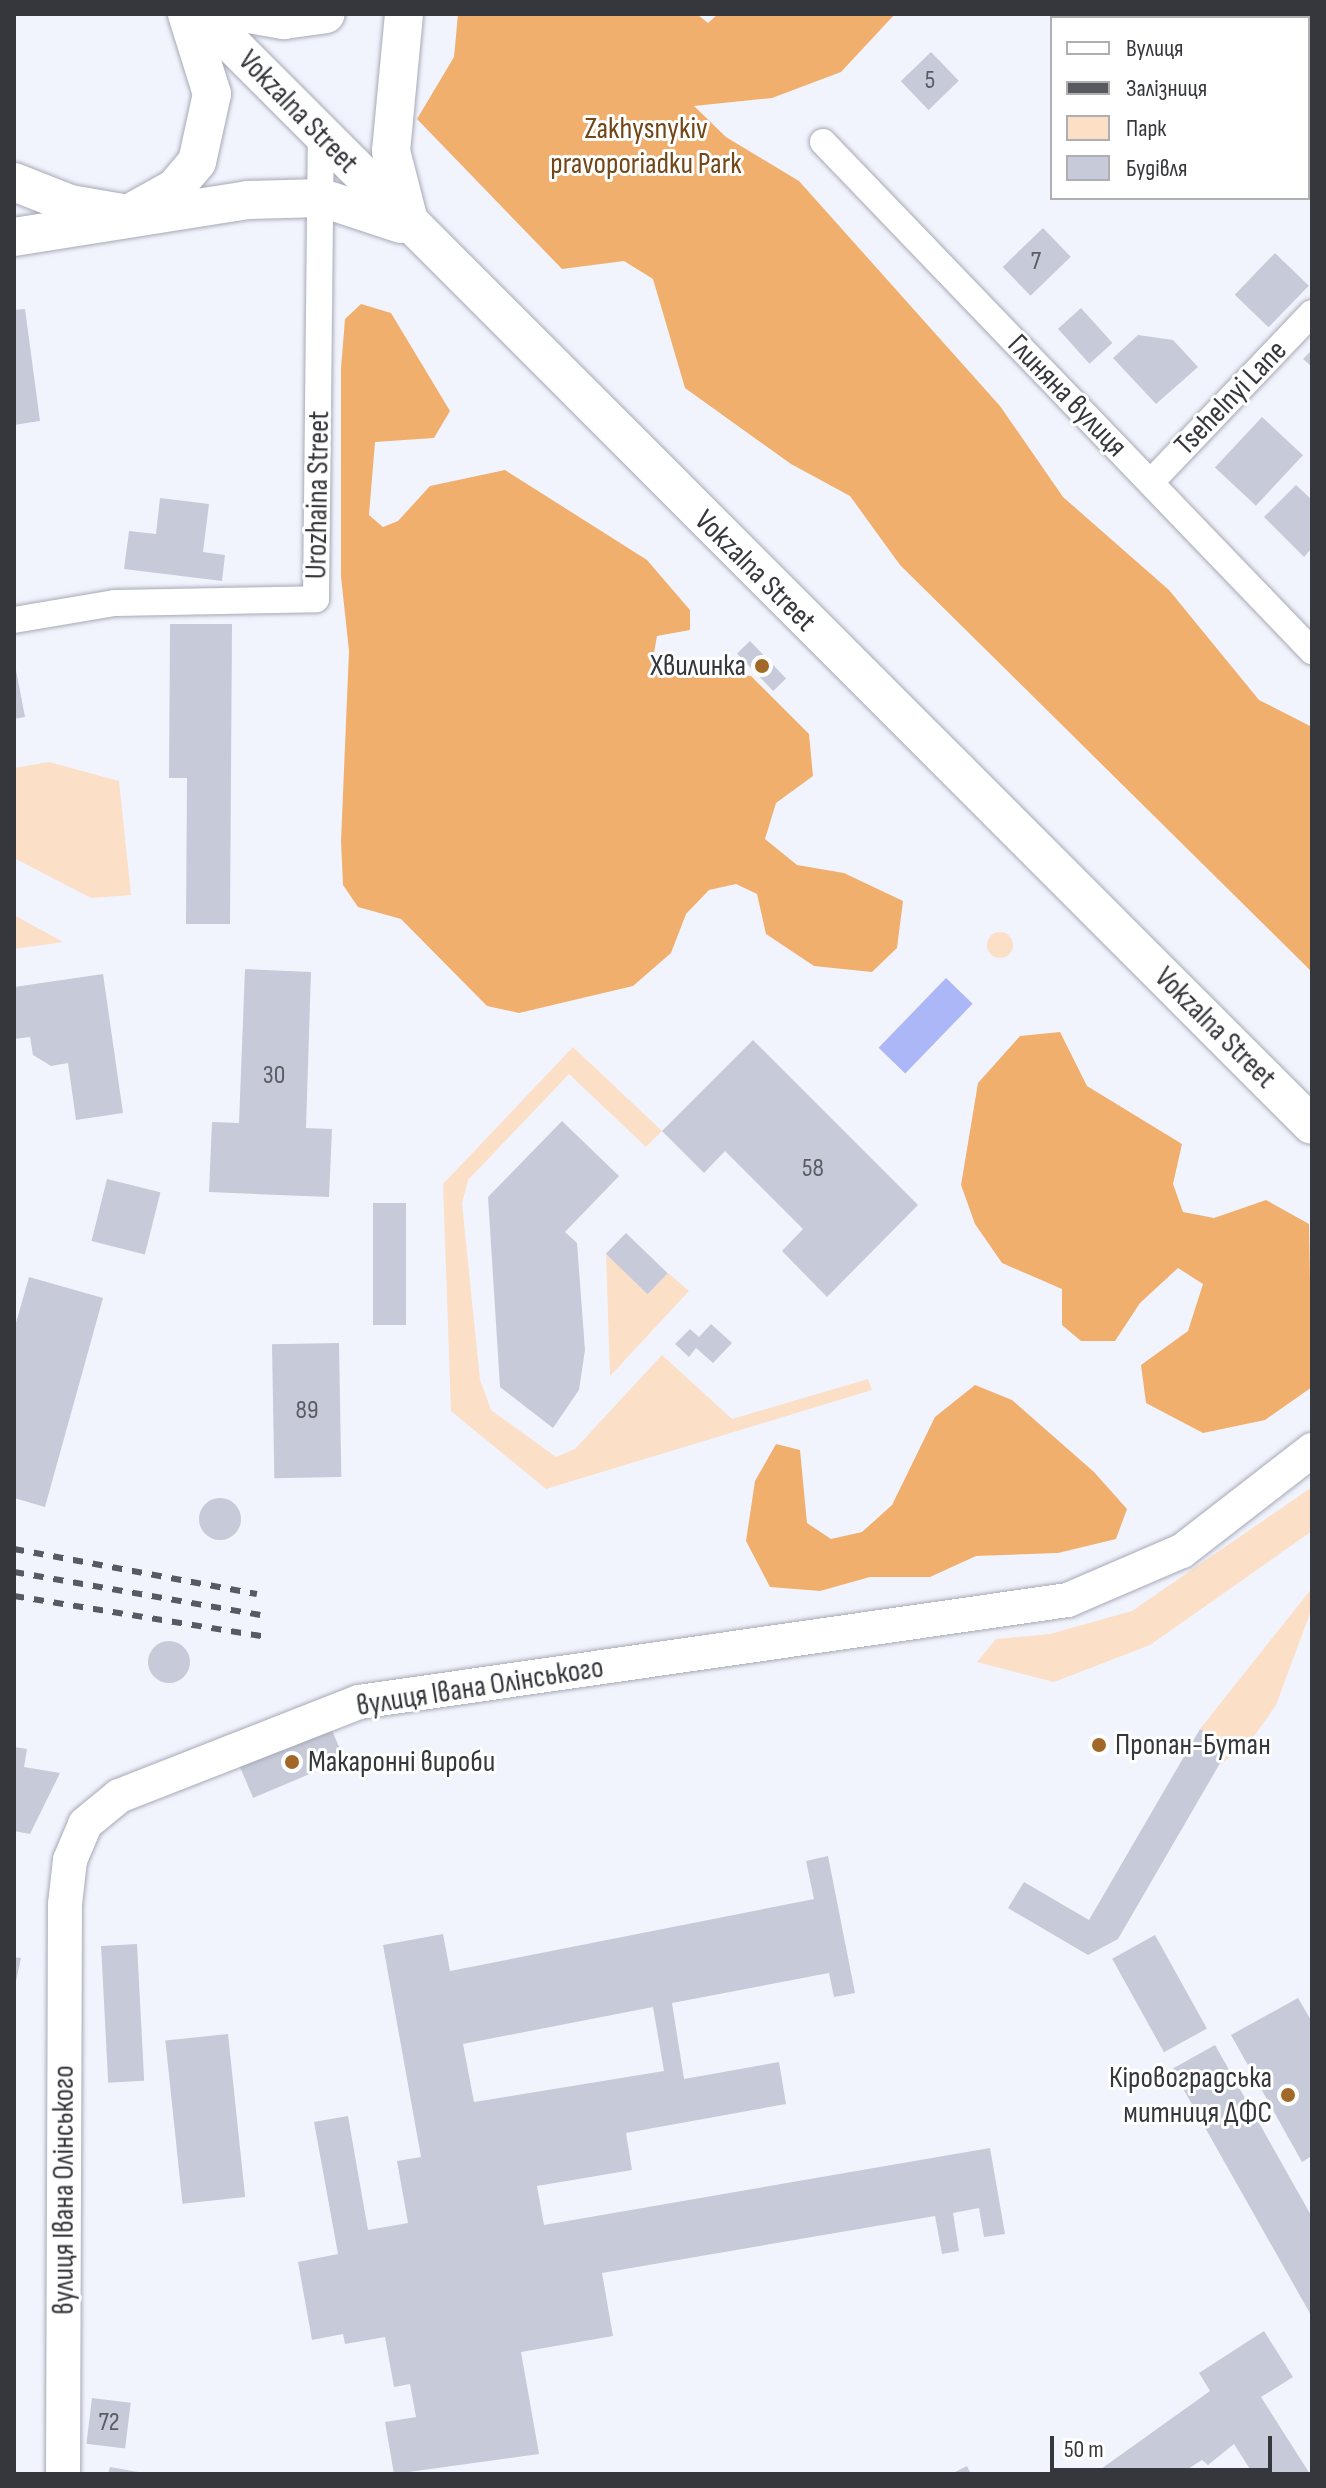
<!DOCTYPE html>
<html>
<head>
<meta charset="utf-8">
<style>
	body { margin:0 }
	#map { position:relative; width:1326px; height:2488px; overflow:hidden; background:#f2f4fd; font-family:"Sofia Sans Condensed",sans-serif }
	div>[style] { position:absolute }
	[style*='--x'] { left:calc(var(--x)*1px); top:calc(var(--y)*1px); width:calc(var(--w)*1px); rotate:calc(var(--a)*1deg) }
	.green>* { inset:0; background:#fbdfc7 }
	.round { border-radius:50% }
	.forest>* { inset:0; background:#f1af6e }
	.water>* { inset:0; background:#abb7f6; transform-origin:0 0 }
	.building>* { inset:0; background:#c7cad9; transform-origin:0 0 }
	.roads { filter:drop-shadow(0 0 2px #a6a9b7) drop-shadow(0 0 2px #a6a9b7) }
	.minor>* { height:26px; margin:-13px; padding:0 13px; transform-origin:13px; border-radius:13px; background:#fff }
	.tertiary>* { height:34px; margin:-17px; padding:0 17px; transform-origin:17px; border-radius:17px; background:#fff }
	.secondary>* { height:38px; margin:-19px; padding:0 19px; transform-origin:19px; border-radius:19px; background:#fff }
	.rail>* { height:6px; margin-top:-3px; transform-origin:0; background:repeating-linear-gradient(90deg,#595a61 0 10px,transparent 0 20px) }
	.dots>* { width:22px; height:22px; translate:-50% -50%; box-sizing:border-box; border:4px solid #fff; border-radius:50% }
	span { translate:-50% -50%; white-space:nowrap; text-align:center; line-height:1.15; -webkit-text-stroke:6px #fff; paint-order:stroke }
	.number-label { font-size:26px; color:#5a5c64 }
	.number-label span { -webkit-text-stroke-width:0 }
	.street-label { font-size:30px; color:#36373d }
	.park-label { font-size:30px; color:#724616 }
	.poi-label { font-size:30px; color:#36373d }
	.right { translate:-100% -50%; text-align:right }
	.left { translate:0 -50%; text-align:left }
	.frame { position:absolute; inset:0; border:16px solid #36373d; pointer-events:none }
	.legend { position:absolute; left:1050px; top:16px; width:260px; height:184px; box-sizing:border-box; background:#fff; border:2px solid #afafb1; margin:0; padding:10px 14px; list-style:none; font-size:24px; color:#36373d }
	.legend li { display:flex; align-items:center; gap:16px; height:40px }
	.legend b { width:40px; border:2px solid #afafb1 }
	.scale { position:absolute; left:1050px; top:2436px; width:222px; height:36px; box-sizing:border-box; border:4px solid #36373d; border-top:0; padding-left:10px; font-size:24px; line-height:28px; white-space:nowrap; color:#36373d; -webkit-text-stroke:6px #fff; paint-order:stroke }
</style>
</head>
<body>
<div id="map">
	<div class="green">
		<div style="clip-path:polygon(49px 762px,119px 781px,131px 895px,91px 898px,14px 858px,14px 768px)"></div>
		<div style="clip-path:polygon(14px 915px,63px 942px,14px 949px)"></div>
		<div class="round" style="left:987px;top:932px;width:26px;height:26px"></div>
		<div style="clip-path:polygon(573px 1047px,662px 1131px,646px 1147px,569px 1074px,468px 1180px,462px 1203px,480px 1380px,491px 1410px,556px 1457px,575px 1449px,662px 1355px,732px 1419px,868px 1379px,872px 1390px,546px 1489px,451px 1411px,443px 1184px)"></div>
		<div style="clip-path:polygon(606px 1254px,648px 1294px,668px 1273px,689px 1291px,610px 1376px)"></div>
		<div style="clip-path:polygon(1312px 1487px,1312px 1531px,1150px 1645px,1054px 1682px,977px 1662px,996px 1639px,1050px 1634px,1132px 1611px)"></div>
		<div style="clip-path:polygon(1312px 1588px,1312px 1608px,1276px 1705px,1252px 1739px,1220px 1765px,1229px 1746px,1200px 1729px)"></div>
	</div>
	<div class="forest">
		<div style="clip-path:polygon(458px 14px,697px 14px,708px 23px,718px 14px,895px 14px,841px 72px,772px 98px,694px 106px,726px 137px,799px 181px,1000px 406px,1063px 497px,1169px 590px,1259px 700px,1312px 727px,1312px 972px,900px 565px,850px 496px,791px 464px,685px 388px,653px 279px,624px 261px,562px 269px,417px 119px,454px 57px)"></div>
		<div style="clip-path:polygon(361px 304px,391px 313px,450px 411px,434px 438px,375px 442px,369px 515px,383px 527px,398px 521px,430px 486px,505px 470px,647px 560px,690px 610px,690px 630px,657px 636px,654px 653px,671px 664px,751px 676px,809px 734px,813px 776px,776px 803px,765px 839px,797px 865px,844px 873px,903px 901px,897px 948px,872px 972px,814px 966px,766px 934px,757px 894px,736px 884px,709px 890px,686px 914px,671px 953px,633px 986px,519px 1013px,487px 1006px,401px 919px,358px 907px,343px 885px,341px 841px,349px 651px,341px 577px,341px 368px,345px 319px)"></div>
		<div style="clip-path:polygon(1060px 1032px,1087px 1086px,1182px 1144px,1173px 1184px,1183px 1212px,1214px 1218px,1266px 1200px,1309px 1224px,1312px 1387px,1265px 1420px,1203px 1433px,1146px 1403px,1141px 1365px,1188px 1331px,1203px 1284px,1178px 1268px,1140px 1303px,1115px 1341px,1081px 1341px,1062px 1325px,1062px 1289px,1002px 1263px,975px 1224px,961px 1185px,978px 1083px,1020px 1036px)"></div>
		<div style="clip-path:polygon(975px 1385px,1012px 1400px,1094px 1472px,1127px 1509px,1116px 1539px,1058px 1553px,976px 1556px,930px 1577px,870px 1577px,820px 1591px,770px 1587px,746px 1541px,755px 1481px,776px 1444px,800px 1450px,807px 1523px,831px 1539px,862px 1532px,892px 1505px,935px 1417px)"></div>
	</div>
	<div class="water">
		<div style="left:946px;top:978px;width:37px;height:97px;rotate:44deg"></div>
	</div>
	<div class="building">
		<div style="left:931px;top:52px;width:40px;height:42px;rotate:46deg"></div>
		<div style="left:1043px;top:228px;width:40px;height:56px;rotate:46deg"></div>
		<div style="left:1275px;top:253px;width:47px;height:58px;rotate:44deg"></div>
		<div style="left:1081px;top:308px;width:47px;height:31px;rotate:48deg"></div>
		<div style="clip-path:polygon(25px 309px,40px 421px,14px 425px,14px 310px)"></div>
		<div style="clip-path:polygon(1138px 335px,1173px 340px,1198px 367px,1156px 404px,1113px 358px)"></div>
		<div style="clip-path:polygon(1312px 350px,1312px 367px,1303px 359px)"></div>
		<div style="left:1262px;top:417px;width:56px;height:69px;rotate:43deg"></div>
		<div style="clip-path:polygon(1296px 485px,1312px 500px,1312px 548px,1304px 557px,1264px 517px)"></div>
		<div style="clip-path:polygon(160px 498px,209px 504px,203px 552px,225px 555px,222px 581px,124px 569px,129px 531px,156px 534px)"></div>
		<div style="clip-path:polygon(170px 624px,232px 624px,230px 924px,186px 924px,187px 778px,169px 778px)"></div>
		<div style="left:750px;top:641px;width:52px;height:18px;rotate:46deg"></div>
		<div style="clip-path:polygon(15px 665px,25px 717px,14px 719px,14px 666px)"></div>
		<div style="clip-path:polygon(245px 969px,311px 972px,306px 1128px,332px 1129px,329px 1197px,209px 1192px,212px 1122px,239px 1123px)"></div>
		<div style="clip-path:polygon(103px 974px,123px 1113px,76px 1120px,68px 1063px,51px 1066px,33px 1055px,30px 1037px,14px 1039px,14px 987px)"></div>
		<div style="clip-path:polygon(753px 1040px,918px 1205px,827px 1297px,782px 1251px,803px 1229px,725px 1151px,704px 1173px,662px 1131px)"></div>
		<div style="clip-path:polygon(562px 1121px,619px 1176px,565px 1232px,577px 1243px,585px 1350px,579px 1390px,553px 1428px,500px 1387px,488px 1197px)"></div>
		<div style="left:107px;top:1179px;width:55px;height:64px;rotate:14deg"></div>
		<div style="left:373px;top:1203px;width:33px;height:122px"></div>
		<div style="left:626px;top:1233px;width:58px;height:29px;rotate:44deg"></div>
		<div style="clip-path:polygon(29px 1277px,103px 1298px,45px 1507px,14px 1498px,14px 1330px)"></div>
		<div style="clip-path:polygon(711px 1324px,732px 1343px,713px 1363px,696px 1348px,689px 1357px,675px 1344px,690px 1329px,699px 1337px)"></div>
		<div style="left:339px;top:1343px;width:134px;height:67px;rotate:89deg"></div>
		<div class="round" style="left:199px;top:1498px;width:42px;height:42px"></div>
		<div class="round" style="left:148px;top:1641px;width:42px;height:42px"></div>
		<div style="left:331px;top:1728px;width:34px;height:99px;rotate:67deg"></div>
		<div style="clip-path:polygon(1200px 1729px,1230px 1746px,1118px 1939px,1088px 1955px,1008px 1908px,1024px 1882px,1089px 1920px)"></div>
		<div style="clip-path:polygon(14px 1747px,27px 1749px,24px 1767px,60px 1773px,30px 1834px,14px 1831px)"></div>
		<div style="clip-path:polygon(evenodd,828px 1856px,855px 1993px,834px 1997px,829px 1973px,672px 2003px,684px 2079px,779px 2062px,786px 2104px,626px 2133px,632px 2170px,537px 2186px,544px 2225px,990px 2148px,1005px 2234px,984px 2237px,979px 2208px,953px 2213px,959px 2251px,942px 2254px,935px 2216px,602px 2273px,613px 2336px,521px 2352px,539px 2454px,394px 2474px,385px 2422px,416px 2417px,410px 2384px,394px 2387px,385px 2337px,345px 2344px,343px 2334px,312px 2340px,298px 2262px,338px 2254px,314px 2122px,348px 2116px,368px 2230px,408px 2223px,397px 2161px,421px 2157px,383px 1945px,443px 1934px,450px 1971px,814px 1899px,806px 1861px,828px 1856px,653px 2007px,664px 2071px,474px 2102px,463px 2044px,653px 2007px)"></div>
		<div style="left:1155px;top:1935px;width:107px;height:49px;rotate:61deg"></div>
		<div style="left:137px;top:1944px;width:137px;height:36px;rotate:87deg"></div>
		<div style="clip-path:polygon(14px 1957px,21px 1958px,15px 1986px,14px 1986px)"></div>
		<div style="clip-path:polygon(1298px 1998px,1312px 2022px,1312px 2156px,1302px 2162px,1231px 2035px)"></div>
		<div style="left:228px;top:2034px;width:164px;height:63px;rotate:84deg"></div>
		<div style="clip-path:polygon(1215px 2045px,1312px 2217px,1312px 2317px,1172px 2069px)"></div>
		<div style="clip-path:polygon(1264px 2331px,1293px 2377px,1261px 2397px,1310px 2474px,1253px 2474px,1234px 2444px,1208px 2465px,1202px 2460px,1180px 2474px,1094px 2474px,1210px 2391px,1199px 2373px)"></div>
		<div style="left:92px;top:2398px;width:39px;height:46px;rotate:7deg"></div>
		<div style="clip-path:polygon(967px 2466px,971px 2474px,951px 2474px)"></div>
		<div style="clip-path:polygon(110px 2467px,138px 2472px,138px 2474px,108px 2474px)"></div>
	</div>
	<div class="roads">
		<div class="minor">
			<div style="--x:823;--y:142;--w:706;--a:46.15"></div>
			<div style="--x:1151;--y:482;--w:233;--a:-46.4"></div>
			<div style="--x:14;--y:620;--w:102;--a:-9.6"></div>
			<div style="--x:115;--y:603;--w:201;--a:-1.1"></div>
			<div style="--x:316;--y:599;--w:464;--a:-89.4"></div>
		</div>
		<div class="tertiary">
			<div style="--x:63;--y:2474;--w:570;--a:-89.8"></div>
			<div style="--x:65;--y:1904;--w:44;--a:-83.5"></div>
			<div style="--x:70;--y:1860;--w:39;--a:-67"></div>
			<div style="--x:85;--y:1824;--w:44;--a:-39.5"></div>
			<div style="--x:119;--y:1796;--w:258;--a:-21.4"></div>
			<div style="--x:359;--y:1702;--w:716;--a:-8.19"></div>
			<div style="--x:1068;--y:1600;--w:124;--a:-23.3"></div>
			<div style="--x:1182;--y:1551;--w:165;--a:-37.8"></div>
		</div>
		<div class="secondary">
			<div style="--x:202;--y:14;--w:1570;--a:45.03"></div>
			<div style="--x:249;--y:14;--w:36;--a:10"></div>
			<div style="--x:284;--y:20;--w:42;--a:-8.1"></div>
			<div style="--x:404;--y:14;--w:138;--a:95.4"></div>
			<div style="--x:391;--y:151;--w:72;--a:75.6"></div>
			<div style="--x:14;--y:182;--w:60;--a:21.4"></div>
			<div style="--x:70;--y:204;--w:59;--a:9.8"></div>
			<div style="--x:128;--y:214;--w:54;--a:-29"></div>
			<div style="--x:175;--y:188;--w:34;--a:-50"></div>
			<div style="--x:197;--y:162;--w:70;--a:-77.6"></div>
			<div style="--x:212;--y:94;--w:84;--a:-107.4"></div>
			<div style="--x:14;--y:237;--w:237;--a:-9"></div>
			<div style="--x:248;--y:200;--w:74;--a:-1.5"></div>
			<div style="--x:322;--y:198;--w:83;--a:18.2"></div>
		</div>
	</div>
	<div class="rail">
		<div style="--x:14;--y:1549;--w:247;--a:10.5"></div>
		<div style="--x:14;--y:1572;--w:250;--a:9.9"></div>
		<div style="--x:14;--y:1596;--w:257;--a:9.2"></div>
	</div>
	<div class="dots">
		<div style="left:762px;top:666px;background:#a26828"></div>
		<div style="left:1099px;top:1745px;background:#a26828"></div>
		<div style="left:292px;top:1762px;background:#a26828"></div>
		<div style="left:1288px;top:2095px;background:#a26828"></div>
	</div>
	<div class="number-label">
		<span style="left:930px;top:81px">5</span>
		<span style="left:1036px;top:262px">7</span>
		<span style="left:274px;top:1076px">30</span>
		<span style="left:813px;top:1169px">58</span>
		<span style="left:307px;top:1411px">89</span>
		<span style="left:109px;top:2423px">72</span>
	</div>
	<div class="street-label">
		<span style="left:298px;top:112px;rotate:46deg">Vokzalna Street</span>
		<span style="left:1067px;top:396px;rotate:46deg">Глиняна вулиця</span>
		<span style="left:1231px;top:398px;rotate:-46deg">Tsehelnyi Lane</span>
		<span style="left:318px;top:495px;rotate:-89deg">Urozhaina Street</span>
		<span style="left:755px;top:571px;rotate:45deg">Vokzalna Street</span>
		<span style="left:1215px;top:1028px;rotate:45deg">Vokzalna Street</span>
		<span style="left:480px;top:1687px;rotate:-9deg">вулиця Івана Олінського</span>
		<span style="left:64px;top:2190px;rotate:-90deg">вулиця Івана Олінського</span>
	</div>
	<div class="park-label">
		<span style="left:646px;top:146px">Zakhysnykiv<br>pravoporiadku Park</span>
	</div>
	<div class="poi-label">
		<span class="right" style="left:746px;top:666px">Хвилинка</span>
		<span class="left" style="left:1115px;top:1745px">Пропан-Бутан</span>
		<span class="left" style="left:308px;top:1762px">Макаронні вироби</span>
		<span class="right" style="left:1272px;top:2095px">Кіровоградська<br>митниця ДФС</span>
	</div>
	<div class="frame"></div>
	<ul class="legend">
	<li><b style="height:10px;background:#fff"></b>Вулиця</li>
	<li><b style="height:10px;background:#595a61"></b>Залізниця</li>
	<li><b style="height:22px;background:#fbdfc7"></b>Парк</li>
	<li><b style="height:22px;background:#c7cad9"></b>Будівля</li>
	</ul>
	<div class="scale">50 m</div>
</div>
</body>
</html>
